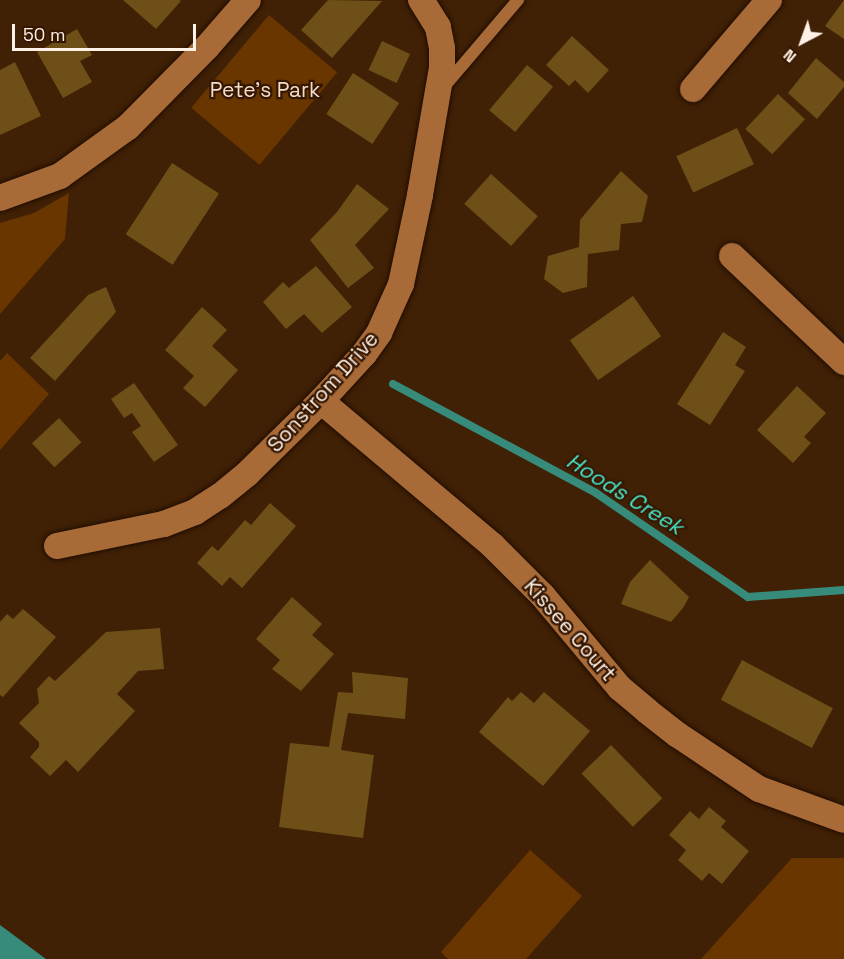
<!DOCTYPE html>
<html>
<head>
<meta charset="utf-8">
<style>
	body { margin:0 }
	#map { position:relative; width:844px; height:959px; overflow:hidden; background:#402105; font-family:"Space Grotesk",sans-serif }
	div>[style] { position:absolute }
	[style*='--x'] { left:calc(var(--x)*1px); top:calc(var(--y)*1px); width:calc(var(--w)*1px); rotate:calc(var(--a)*1deg) }
	.green>* { inset:0; background:#693600; transform-origin:0 0 }
	.water>* { inset:0; background:#378b7b }
	.stream>* { height:8px; margin:-4px; padding:0 4px; transform-origin:4px; border-radius:4px; background:#378b7b }
	.building>* { inset:0; background:#6d4f17; transform-origin:0 0 }
	.roads { filter:drop-shadow(0 0 2px #200d01) drop-shadow(0 0 2px #200d01) }
	.lane>* { height:12px; margin:-6px; padding:0 6px; transform-origin:6px; border-radius:6px; background:#a86b38 }
	.street>* { height:26px; margin:-13px; padding:0 13px; transform-origin:13px; border-radius:13px; background:#a86b38 }
	span { translate:-50% -50%; white-space:nowrap; text-align:center; line-height:1.15; -webkit-text-stroke:4.5px #351700; paint-order:stroke }
	.park-label { font-size:21px; color:#f3dccb }
	.street-label { font-size:21px; color:#fff1e7 }
	.water-label { font-size:22px; color:#46e7cc; font-style:italic }
	.north { position:absolute; left:772px; top:12px; width:60px; height:60px; -webkit-text-stroke:4px #351700; paint-order:stroke; rotate:221deg; font-size:16px; font-weight:700; line-height:24px; text-align:center; color:#fff1e7 }
	.north::after { content:''; display:block; margin:auto; width:21px; height:27px; background:#fff1e7; clip-path:polygon(50% 0,100% 100%,50% 72%,0 100%) }
	.scale { position:absolute; left:12px; top:24px; width:184px; height:27px; box-sizing:border-box; border:3px solid #fff1e7; border-top:0; padding-left:8px; font-size:18px; line-height:21px; white-space:nowrap; color:#fff1e7; -webkit-text-stroke:4px #351700; paint-order:stroke }
</style>
</head>
<body>
<div id="map">
	<div class="green">
		<div style="left:269px;top:15px;width:89px;height:121px;rotate:40deg"></div>
		<div style="clip-path:polygon(69px 193px,65px 239px,0 314px,0 223px,34px 213px)"></div>
		<div style="clip-path:polygon(7px 353px,49px 394px,0 450px,0 361px)"></div>
		<div style="clip-path:polygon(530px 850px,582px 896px,526px 959px,448px 959px,441px 952px)"></div>
		<div style="clip-path:polygon(792px 858px,844px 858px,844px 959px,701px 959px)"></div>
	</div>
	<div class="water">
		<div style="clip-path:polygon(0 925px,46px 959px,0 959px)"></div>
	</div>
	<div class="stream">
		<div style="--x:393;--y:384;--w:230;--a:28.2"></div>
		<div style="--x:596;--y:493;--w:184;--a:34.4"></div>
		<div style="--x:748;--y:597;--w:96;--a:-4.2"></div>
	</div>
	<div class="building">
		<div style="clip-path:polygon(123px 0,179px 0,181px 1px,156px 29px)"></div>
		<div style="clip-path:polygon(328px 0,382px 1px,332px 58px,301px 30px)"></div>
		<div style="clip-path:polygon(844px 0,844px 39px,825px 26px)"></div>
		<div style="clip-path:polygon(77px 29px,92px 55px,80px 61px,92px 82px,63px 98px,37px 52px)"></div>
		<div style="clip-path:polygon(572px 36px,609px 70px,588px 93px,575px 80px,569px 86px,546px 65px)"></div>
		<div style="left:382px;top:41px;width:31px;height:32px;rotate:25deg"></div>
		<div style="clip-path:polygon(816px 58px,844px 82px,844px 87px,817px 119px,788px 93px)"></div>
		<div style="clip-path:polygon(15px 62px,41px 116px,0 135px,0 70px)"></div>
		<div style="left:527px;top:65px;width:34px;height:59px;rotate:40deg"></div>
		<div style="left:353px;top:73px;width:55px;height:49px;rotate:33deg"></div>
		<div style="left:778px;top:94px;width:37px;height:48px;rotate:43deg"></div>
		<div style="left:737px;top:128px;width:40px;height:67px;rotate:65deg"></div>
		<div style="left:172px;top:163px;width:56px;height:85px;rotate:33deg"></div>
		<div style="clip-path:polygon(621px 171px,648px 196px,642px 222px,621px 224px,619px 250px,588px 254px,587px 287px,563px 293px,544px 279px,548px 256px,579px 247px,580px 220px)"></div>
		<div style="left:491px;top:174px;width:63px;height:40px;rotate:42deg"></div>
		<div style="clip-path:polygon(357px 184px,389px 209px,355px 245px,374px 268px,348px 288px,310px 240px,337px 212px)"></div>
		<div style="clip-path:polygon(316px 266px,352px 307px,322px 333px,304px 314px,286px 329px,263px 302px,283px 282px,289px 288px)"></div>
		<div style="clip-path:polygon(106px 287px,116px 312px,55px 381px,30px 358px,88px 295px)"></div>
		<div style="left:633px;top:296px;width:49px;height:77px;rotate:55deg"></div>
		<div style="clip-path:polygon(202px 307px,227px 330px,212px 346px,238px 370px,205px 407px,183px 388px,194px 376px,165px 350px)"></div>
		<div style="clip-path:polygon(723px 332px,746px 347px,735px 365px,745px 371px,710px 425px,677px 404px)"></div>
		<div style="clip-path:polygon(134px 383px,178px 445px,154px 462px,132px 432px,141px 426px,132px 413px,124px 418px,111px 399px)"></div>
		<div style="clip-path:polygon(797px 386px,826px 413px,804px 437px,811px 443px,793px 463px,757px 430px)"></div>
		<div style="left:59px;top:418px;width:33px;height:37px;rotate:47deg"></div>
		<div style="clip-path:polygon(270px 503px,296px 526px,242px 588px,230px 577px,222px 586px,197px 563px,212px 546px,218px 551px,245px 520px,251px 525px)"></div>
		<div style="clip-path:polygon(650px 560px,689px 597px,683px 608px,671px 622px,621px 604px,630px 582px)"></div>
		<div style="clip-path:polygon(292px 597px,322px 624px,312px 635px,334px 654px,301px 691px,272px 669px,280px 660px,256px 639px)"></div>
		<div style="clip-path:polygon(23px 609px,56px 637px,3px 697px,0 695px,0 622px,7px 614px,13px 619px)"></div>
		<div style="clip-path:polygon(160px 628px,164px 669px,138px 671px,117px 694px,135px 711px,78px 772px,66px 760px,50px 776px,30px 757px,39px 747px,39px 742px,19px 723px,39px 703px,37px 689px,49px 676px,55px 681px,106px 632px)"></div>
		<div style="left:742px;top:660px;width:103px;height:45px;rotate:28deg"></div>
		<div style="clip-path:polygon(352px 672px,408px 678px,405px 719px,348px 713px,341px 750px,374px 755px,363px 838px,279px 827px,290px 743px,329px 747px,338px 692px,353px 693px)"></div>
		<div style="clip-path:polygon(521px 692px,534px 703px,544px 692px,590px 731px,543px 786px,479px 732px,508px 697px,512px 701px)"></div>
		<div style="left:611px;top:745px;width:74px;height:41px;rotate:46deg"></div>
		<div style="clip-path:polygon(709px 807px,726px 821px,721px 827px,749px 851px,722px 884px,709px 873px,702px 881px,678px 860px,686px 850px,669px 835px,690px 811px,699px 819px)"></div>
	</div>
	<div class="roads">
		<div class="lane">
			<div style="--x:443;--y:88;--w:116;--a:-49.6"></div>
		</div>
		<div class="street">
			<div style="--x:693;--y:89;--w:117;--a:-49.5"></div>
			<div style="--x:0;--y:198;--w:64;--a:-20.1"></div>
			<div style="--x:60;--y:176;--w:84;--a:-35.8"></div>
			<div style="--x:128;--y:127;--w:112;--a:-45.4"></div>
			<div style="--x:207;--y:47;--w:62;--a:-48.9"></div>
			<div style="--x:732;--y:256;--w:154;--a:43.4"></div>
			<div style="--x:321;--y:401;--w:224;--a:40.1"></div>
			<div style="--x:492;--y:545;--w:72;--a:45"></div>
			<div style="--x:543;--y:596;--w:120;--a:50.1"></div>
			<div style="--x:620;--y:688;--w:35;--a:40"></div>
			<div style="--x:647;--y:711;--w:39;--a:38"></div>
			<div style="--x:678;--y:735;--w:97;--a:33.7"></div>
			<div style="--x:759;--y:789;--w:90;--a:20"></div>
			<div style="--x:57;--y:546;--w:109;--a:-11.6"></div>
			<div style="--x:164;--y:524;--w:33;--a:-21"></div>
			<div style="--x:195;--y:512;--w:30;--a:-33"></div>
			<div style="--x:220;--y:496;--w:35;--a:-39"></div>
			<div style="--x:247;--y:474;--w:104;--a:-44.6"></div>
			<div style="--x:321;--y:401;--w:64;--a:-47.5"></div>
			<div style="--x:364;--y:354;--w:26;--a:-54"></div>
			<div style="--x:379;--y:333;--w:54;--a:-65.8"></div>
			<div style="--x:401;--y:284;--w:91;--a:-77.9"></div>
			<div style="--x:420;--y:195;--w:129;--a:-80.2"></div>
			<div style="--x:442;--y:68;--w:20;--a:-90"></div>
			<div style="--x:442;--y:48;--w:21;--a:-101"></div>
			<div style="--x:438;--y:27;--w:32;--a:-122"></div>
		</div>
	</div>
	<div class="park-label">
		<span style="left:265px;top:90px">Pete's Park</span>
	</div>
	<div class="street-label">
		<span style="left:323px;top:392px;rotate:-48deg">Sonstrom Drive</span>
		<span style="left:570px;top:630px;rotate:49deg">Kissee Court</span>
	</div>
	<div class="water-label">
		<span style="left:625px;top:494px;rotate:32deg">Hoods Creek</span>
	</div>
	<div class="north">N</div>
	<div class="scale">50 m</div>
</div>
</body>
</html>
